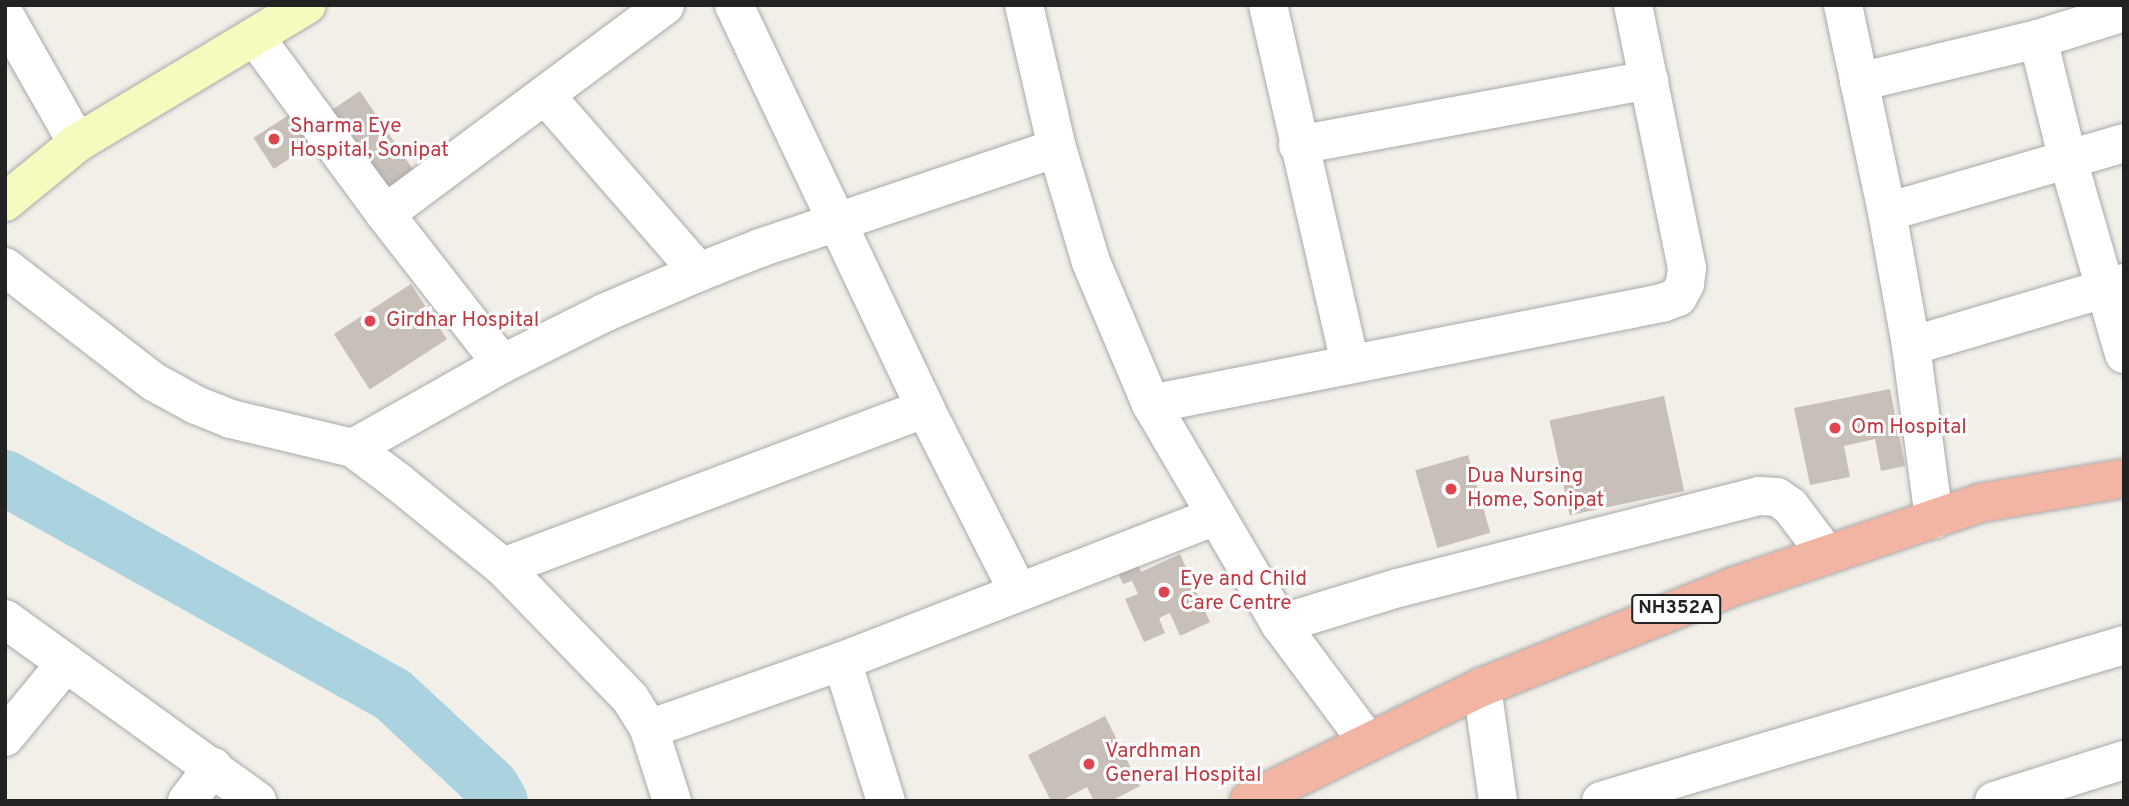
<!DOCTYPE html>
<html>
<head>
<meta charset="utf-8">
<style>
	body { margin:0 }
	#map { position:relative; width:2129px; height:806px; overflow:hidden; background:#f2efe9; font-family:Overpass,sans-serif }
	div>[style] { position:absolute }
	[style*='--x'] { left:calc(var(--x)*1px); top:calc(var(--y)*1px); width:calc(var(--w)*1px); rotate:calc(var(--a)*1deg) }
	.river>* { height:56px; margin:-28px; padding:0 28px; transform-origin:28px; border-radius:28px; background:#aad3df }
	.building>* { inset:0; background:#c7bfb8; transform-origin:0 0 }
	.roads { filter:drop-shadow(0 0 2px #a9a9a9) drop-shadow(0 0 2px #a9a9a9) }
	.minor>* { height:38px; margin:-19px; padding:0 19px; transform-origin:19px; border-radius:19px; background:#fff }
	.secondary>* { height:38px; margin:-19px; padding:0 19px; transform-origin:19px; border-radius:19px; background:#f7fabf }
	.trunk>* { height:38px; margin:-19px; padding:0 19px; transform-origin:19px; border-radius:19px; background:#f2b4a3 }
	.dots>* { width:19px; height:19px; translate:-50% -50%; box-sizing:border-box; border:4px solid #fff; border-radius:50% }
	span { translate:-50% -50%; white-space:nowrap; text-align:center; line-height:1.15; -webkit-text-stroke:6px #fff; paint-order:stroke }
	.shield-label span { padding:2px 5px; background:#fff; border:2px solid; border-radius:5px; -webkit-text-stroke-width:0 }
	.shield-label { font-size:19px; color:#222; font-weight:700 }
	.health-label { font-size:21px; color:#be3a42 }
	.left { translate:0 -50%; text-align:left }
	.frame { position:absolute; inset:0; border:7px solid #222; pointer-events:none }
</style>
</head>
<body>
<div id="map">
	<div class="river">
		<div style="--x:5;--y:478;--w:443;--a:29.2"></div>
		<div style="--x:392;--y:694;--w:135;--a:42.9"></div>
		<div style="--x:491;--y:786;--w:17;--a:59"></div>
	</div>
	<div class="building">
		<div style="left:360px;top:91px;width:96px;height:48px;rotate:56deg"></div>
		<div style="left:298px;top:109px;width:37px;height:53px;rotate:57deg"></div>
		<div style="left:411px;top:284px;width:66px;height:92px;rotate:57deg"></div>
		<div style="clip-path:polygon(1890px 389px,1905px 466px,1881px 471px,1875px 439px,1844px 446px,1850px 477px,1810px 485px,1794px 408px)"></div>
		<div style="left:1664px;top:396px;width:97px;height:117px;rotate:78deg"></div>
		<div style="left:1468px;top:455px;width:81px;height:55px;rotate:74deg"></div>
		<div style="clip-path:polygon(1131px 548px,1141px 572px,1180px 554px,1210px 622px,1180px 636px,1170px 613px,1159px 618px,1165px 633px,1144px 642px,1125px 599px,1138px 594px,1132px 581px,1123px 584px,1111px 557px)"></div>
		<div style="clip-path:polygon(1105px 716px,1140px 786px,1111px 801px,1094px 801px,1087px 787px,1061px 801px,1051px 801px,1028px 755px)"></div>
	</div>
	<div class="roads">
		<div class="minor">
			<div style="--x:734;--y:5;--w:446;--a:64.6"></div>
			<div style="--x:925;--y:408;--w:205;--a:63.1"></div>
			<div style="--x:1024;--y:5;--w:147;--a:77"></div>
			<div style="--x:1057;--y:148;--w:119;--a:73.4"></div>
			<div style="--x:1091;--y:262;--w:154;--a:67.1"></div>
			<div style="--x:1151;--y:404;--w:255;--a:59.6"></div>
			<div style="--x:1280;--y:624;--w:147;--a:53.3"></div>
			<div style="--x:1268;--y:5;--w:367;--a:77.1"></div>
			<div style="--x:1843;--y:5;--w:212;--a:78"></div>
			<div style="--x:1887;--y:212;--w:136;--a:79.8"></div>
			<div style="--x:1911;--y:346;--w:175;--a:82.4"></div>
			<div style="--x:5;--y:16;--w:146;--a:60.4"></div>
			<div style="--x:255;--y:37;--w:220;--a:53.7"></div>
			<div style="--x:385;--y:214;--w:190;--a:52"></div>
			<div style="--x:2038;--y:39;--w:125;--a:76.1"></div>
			<div style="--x:2068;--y:160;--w:202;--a:73.9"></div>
			<div style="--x:1859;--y:82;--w:184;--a:-13.5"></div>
			<div style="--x:2038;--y:39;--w:90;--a:-17.4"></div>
			<div style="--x:545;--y:95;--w:235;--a:49"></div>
			<div style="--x:1298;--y:145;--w:357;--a:-10.5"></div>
			<div style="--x:1887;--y:212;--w:247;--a:-16.2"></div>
			<div style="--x:385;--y:214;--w:349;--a:-36.7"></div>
			<div style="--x:5;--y:267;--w:188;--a:37.7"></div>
			<div style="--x:154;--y:382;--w:48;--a:28.7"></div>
			<div style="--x:196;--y:405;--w:38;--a:22"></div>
			<div style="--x:231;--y:419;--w:125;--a:13.4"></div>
			<div style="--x:353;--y:448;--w:55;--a:36.9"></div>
			<div style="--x:397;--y:481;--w:136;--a:39.1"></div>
			<div style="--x:503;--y:567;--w:182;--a:45.9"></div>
			<div style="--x:630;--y:698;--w:36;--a:58"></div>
			<div style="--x:649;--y:729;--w:76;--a:72.3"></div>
			<div style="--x:1911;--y:346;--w:222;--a:-16.5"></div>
			<div style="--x:1151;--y:404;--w:521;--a:-11.18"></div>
			<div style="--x:1662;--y:303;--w:17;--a:-21"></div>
			<div style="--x:1678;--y:297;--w:15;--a:-62"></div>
			<div style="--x:1685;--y:284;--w:16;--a:-83"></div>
			<div style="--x:1687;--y:268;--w:268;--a:-101.6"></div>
			<div style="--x:353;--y:448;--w:171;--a:-29.4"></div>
			<div style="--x:502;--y:364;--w:114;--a:-26.6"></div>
			<div style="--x:604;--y:313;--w:103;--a:-23.3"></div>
			<div style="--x:699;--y:272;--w:66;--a:-21.5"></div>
			<div style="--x:760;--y:248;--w:313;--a:-18.6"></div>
			<div style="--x:503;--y:567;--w:451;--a:-20.6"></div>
			<div style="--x:5;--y:619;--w:311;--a:35.8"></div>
			<div style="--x:1280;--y:624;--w:123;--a:-17"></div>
			<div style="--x:1398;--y:588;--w:373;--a:-14.3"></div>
			<div style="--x:1759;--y:496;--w:18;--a:3"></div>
			<div style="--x:1777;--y:497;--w:16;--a:35"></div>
			<div style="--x:1790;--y:506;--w:61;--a:52.9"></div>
			<div style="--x:842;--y:661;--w:147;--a:72.6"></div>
			<div style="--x:1482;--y:687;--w:115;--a:82"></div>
			<div style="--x:649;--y:729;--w:205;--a:-19.4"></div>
			<div style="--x:842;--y:661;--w:399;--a:-21.2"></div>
			<div style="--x:5;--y:737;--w:96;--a:-50.5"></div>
			<div style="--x:187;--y:801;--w:43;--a:-52.6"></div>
			<div style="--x:1601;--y:801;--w:546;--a:-16.61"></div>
			<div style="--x:1994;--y:801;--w:136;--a:-17.5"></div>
		</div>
		<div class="secondary">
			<div style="--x:5;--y:202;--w:93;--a:-39.3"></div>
			<div style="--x:77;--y:143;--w:268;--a:-31"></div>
		</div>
		<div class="trunk">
			<div style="--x:1249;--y:801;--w:259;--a:-26.1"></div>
			<div style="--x:1482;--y:687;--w:269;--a:-21.8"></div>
			<div style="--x:1732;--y:587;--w:262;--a:-18.7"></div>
			<div style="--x:1980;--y:503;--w:146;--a:-9.8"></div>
		</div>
	</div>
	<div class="dots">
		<div style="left:274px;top:139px;background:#e0444e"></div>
		<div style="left:370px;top:321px;background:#e0444e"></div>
		<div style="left:1835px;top:428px;background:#e0444e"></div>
		<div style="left:1451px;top:489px;background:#e0444e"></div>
		<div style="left:1164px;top:592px;background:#e0444e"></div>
		<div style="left:1089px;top:764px;background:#e0444e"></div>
	</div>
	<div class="shield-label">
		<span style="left:1676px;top:609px">NH352A</span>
	</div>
	<div class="health-label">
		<span class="left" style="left:290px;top:139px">Sharma Eye<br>Hospital, Sonipat</span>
		<span class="left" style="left:386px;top:321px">Girdhar Hospital</span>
		<span class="left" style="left:1851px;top:428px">Om Hospital</span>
		<span class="left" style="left:1467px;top:489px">Dua Nursing<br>Home, Sonipat</span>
		<span class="left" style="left:1180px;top:592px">Eye and Child<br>Care Centre</span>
		<span class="left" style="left:1105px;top:764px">Vardhman<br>General Hospital</span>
	</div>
	<div class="frame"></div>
</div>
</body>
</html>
